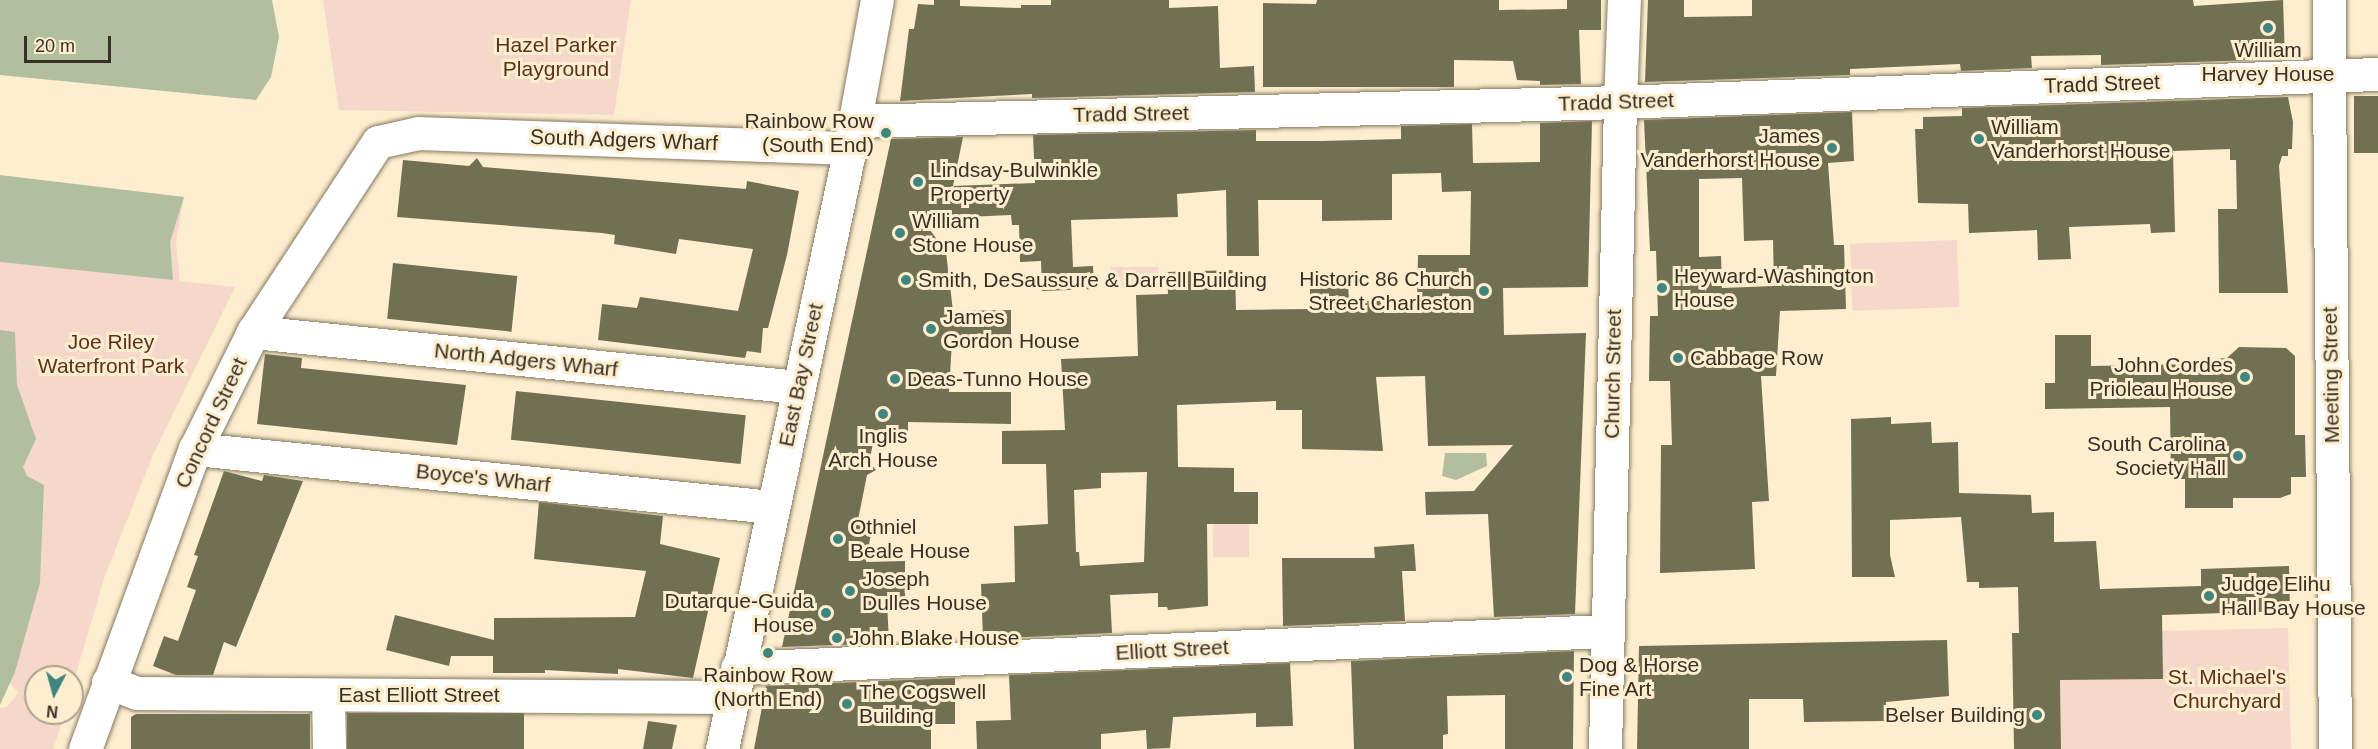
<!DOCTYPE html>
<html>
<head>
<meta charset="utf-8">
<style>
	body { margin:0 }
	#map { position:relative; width:2378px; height:749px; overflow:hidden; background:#fdeed0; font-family:Arial,sans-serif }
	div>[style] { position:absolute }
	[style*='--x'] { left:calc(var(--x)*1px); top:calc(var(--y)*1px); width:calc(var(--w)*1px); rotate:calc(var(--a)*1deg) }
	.green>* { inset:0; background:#f6d8cb; transform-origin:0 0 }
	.water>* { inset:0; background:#b1bf9f }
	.building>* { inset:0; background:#717053; transform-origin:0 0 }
	.roads { filter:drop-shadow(0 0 2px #85795d) drop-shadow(0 0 2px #85795d) }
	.street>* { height:33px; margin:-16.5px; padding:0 16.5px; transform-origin:16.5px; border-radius:16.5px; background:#fff }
	.secondary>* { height:33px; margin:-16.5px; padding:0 16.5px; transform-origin:16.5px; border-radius:16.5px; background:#fff }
	.dots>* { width:16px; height:16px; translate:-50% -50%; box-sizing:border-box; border:3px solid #fdeed0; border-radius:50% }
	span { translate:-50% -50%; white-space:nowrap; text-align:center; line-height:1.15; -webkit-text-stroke:6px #fdeed0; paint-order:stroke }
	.park-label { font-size:21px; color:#5f3019 }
	.poi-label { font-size:21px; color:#363025 }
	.right { translate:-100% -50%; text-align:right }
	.left { translate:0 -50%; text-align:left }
	.street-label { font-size:21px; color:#363025 }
	.north { position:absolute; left:24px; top:665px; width:60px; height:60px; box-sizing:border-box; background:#fdeed0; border:2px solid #ada28c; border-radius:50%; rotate:186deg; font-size:16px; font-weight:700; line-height:24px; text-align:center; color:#363025 }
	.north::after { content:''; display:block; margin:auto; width:21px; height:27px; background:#3f8681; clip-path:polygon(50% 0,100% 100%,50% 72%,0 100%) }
	.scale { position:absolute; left:24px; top:36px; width:87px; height:27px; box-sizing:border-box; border:3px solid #363025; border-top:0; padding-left:8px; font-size:18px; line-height:21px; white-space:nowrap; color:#363025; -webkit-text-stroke:4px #fdeed0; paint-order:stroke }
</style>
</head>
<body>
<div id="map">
	<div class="green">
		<div style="clip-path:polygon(323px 0,631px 0,614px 115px,339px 110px)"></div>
		<div style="clip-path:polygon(184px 197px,176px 243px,180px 281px,235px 287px,152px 457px,105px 576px,72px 687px,72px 677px,36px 677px,36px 713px,65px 713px,53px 749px,0 749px,0 708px,7px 707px,18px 693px,0 670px,0 262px,32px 265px)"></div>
		<div style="left:1957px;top:240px;width:67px;height:107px;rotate:88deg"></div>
		<div style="left:1158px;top:267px;width:21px;height:47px;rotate:90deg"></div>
		<div style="left:1213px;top:524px;width:36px;height:33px"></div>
		<div style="clip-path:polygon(2288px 628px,2291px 749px,2061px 749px,2060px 680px,2162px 679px,2162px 631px)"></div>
	</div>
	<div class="water">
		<div style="clip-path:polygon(0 0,272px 0,279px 37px,271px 77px,256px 100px,0 75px)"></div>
		<div style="clip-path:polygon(0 175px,184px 197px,170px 242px,173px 280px,0 262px)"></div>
		<div style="clip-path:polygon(0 330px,15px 332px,17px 385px,36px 439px,23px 467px,27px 476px,44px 485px,40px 583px,15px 672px,0 705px)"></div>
		<div style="clip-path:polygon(1445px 453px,1486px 453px,1487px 466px,1456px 480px,1442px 476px)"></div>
	</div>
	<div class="building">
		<div style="clip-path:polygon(934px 0,960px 0,960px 6px,1021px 8px,1021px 5px,1051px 5px,1051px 0,1169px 0,1169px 8px,1218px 6px,1220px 68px,1254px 66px,1255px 92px,1032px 98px,1032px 94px,900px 101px,909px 29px,914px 29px,918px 4px,934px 5px)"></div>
		<div style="clip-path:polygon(1317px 0,1499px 0,1499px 10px,1567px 9px,1567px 0,1601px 0,1601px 30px,1579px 30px,1581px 84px,1540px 85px,1540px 81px,1517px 80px,1513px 61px,1454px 60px,1454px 87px,1263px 87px,1263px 3px,1316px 4px)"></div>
		<div style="clip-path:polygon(1648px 0,1684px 0,1684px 17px,1752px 16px,1752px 0,2193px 0,2194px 6px,2283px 0,2285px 59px,2101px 65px,2101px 55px,2031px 56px,2032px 68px,1961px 71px,1960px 64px,1850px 69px,1850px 75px,1645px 82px)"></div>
		<div style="left:2378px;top:96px;width:57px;height:24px;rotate:90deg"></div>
		<div style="clip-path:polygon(2288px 97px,2293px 122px,2292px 149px,2288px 149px,2288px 156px,2282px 156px,2279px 166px,2288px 293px,2219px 293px,2218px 209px,2237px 209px,2236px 160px,2230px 160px,2230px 149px,2173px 151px,2175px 232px,2151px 233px,2150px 224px,2069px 227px,2071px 259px,2038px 260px,2037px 230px,1969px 233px,1968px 204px,1918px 203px,1915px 129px,1923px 129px,1923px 117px,1962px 116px,1962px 108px)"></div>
		<div style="clip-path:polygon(evenodd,1852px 112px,1854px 161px,1828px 163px,1834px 245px,1844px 245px,1846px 309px,1780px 311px,1776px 376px,1761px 376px,1769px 501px,1752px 502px,1755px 569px,1660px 573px,1661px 445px,1672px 445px,1670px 381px,1649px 381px,1650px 316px,1658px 316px,1656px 251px,1650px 251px,1644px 120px,1852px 112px,1742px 178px,1744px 241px,1773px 240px,1774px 286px,1722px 288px,1721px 256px,1699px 257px,1699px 179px,1742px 178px)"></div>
		<div style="clip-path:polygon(evenodd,1592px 121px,1588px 287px,1503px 288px,1504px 335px,1586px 333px,1575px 614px,1494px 617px,1488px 514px,1426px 515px,1425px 492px,1474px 491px,1513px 445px,1428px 446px,1425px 376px,1376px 377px,1383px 451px,1302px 449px,1302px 410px,1276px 410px,1276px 401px,1177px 405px,1178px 467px,1234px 468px,1234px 492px,1258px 492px,1258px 524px,1207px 524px,1208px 606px,1168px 610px,1167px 607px,1158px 607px,1158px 593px,1110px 595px,1112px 633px,983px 639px,981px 584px,1015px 582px,1014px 526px,1048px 524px,1046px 464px,1002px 464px,1002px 431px,1065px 430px,1061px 359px,1138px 356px,1136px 295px,1168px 294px,1167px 272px,1235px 270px,1236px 310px,1310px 309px,1310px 284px,1348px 283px,1349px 301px,1417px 301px,1418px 255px,1470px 255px,1471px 191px,1442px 192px,1441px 173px,1392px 174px,1392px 220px,1322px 221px,1322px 200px,1258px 200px,1259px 256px,1227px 256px,1226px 190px,1177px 194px,1178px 217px,1071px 220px,1073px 267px,1093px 266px,1094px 289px,1042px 291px,1041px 261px,1020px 262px,1019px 225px,1012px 225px,1011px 215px,922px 219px,946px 252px,953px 311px,1011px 310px,1011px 339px,952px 341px,949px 392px,1011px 392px,1011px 424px,908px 422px,908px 434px,876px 430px,869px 462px,876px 470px,867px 475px,857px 525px,872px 528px,866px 562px,905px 561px,905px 601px,887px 601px,889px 643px,782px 647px,891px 139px,963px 137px,953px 186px,1035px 183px,1033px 135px,1256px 130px,1256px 141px,1321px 141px,1401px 139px,1401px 126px,1472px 124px,1473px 163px,1540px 162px,1540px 123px,1592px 121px,1147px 472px,1144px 562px,1080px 566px,1079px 552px,1076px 552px,1074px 490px,1101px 488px,1101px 473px,1147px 472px)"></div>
		<div style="clip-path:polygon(477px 158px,483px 167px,746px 189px,747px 181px,799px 191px,787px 255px,768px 328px,763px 328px,761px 353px,747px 351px,745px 358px,598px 340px,602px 304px,637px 308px,640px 297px,738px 311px,753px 249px,679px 239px,676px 254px,614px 244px,615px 235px,602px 233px,397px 217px,403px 160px,469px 166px)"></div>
		<div style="left:393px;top:263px;width:125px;height:56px;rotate:6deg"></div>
		<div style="clip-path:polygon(2055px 335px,2091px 335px,2091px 366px,2199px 364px,2199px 360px,2227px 358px,2239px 347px,2286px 348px,2295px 356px,2295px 435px,2305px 435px,2306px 477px,2291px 477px,2291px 494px,2280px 498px,2233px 498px,2233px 508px,2185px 508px,2185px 479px,2171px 479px,2170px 407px,2045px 409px,2045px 383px,2055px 383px)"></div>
		<div style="clip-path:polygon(265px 354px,302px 358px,301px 368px,466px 385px,457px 445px,257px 424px)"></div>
		<div style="left:516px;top:391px;width:231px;height:49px;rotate:6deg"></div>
		<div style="clip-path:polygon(1891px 417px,1891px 424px,1931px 422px,1932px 443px,1958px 442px,1959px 493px,2031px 495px,2032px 513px,2054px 512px,2054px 542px,2096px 541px,2100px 589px,2201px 586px,2201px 569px,2289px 566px,2290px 611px,2162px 615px,2163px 679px,2060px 680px,2061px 749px,2014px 749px,2012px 633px,2019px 633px,2018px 587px,1979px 588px,1979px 582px,1967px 582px,1961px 517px,1890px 520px,1890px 555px,1895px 577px,1852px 577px,1851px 419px)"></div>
		<div style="clip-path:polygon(224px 471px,262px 481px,264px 475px,303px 481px,236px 647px,224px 642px,213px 675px,176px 675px,153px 666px,164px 636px,178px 641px,196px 590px,187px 587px,198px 556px,194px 555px)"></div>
		<div style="clip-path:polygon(539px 502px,663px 516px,660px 544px,720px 558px,693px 678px,618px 669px,618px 674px,545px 670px,545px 673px,493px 673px,493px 656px,451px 656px,449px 666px,386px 650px,395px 615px,494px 640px,494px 618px,635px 617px,646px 571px,534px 559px)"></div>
		<div style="clip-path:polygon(1414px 544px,1416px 571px,1402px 571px,1405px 621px,1283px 626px,1282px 558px,1375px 558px,1374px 547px)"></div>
		<div style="clip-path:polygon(1947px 640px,1949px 696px,1886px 702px,1885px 721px,1804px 722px,1803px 699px,1749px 699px,1749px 749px,1637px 749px,1639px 646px)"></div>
		<div style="clip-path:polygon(1574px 651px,1573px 749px,1505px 749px,1505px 695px,1447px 696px,1448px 734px,1443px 735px,1443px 749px,1354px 749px,1351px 661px)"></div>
		<div style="clip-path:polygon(1290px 663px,1293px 726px,1256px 727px,1256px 713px,1173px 717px,1170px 748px,1147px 749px,1146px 730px,1101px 734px,1101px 749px,977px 749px,976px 721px,1011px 720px,1009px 675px)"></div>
		<div style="clip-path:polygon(955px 678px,955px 724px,931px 724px,931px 749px,754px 749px,766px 686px)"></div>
		<div style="left:347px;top:713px;width:177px;height:36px"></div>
		<div style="clip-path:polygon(136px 714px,310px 714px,310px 749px,131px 749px,131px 717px)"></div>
		<div style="clip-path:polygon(648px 721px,677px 725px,672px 749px,643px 749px)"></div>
	</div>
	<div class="roads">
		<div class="street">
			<div style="--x:2329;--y:0;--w:77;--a:90"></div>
			<div style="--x:1620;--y:102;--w:102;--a:-87.8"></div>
			<div style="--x:855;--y:121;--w:765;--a:-1.42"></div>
			<div style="--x:1620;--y:102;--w:759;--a:-2.12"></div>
			<div style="--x:253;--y:332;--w:548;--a:5.76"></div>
			<div style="--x:195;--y:449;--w:580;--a:5.74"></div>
			<div style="--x:737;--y:668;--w:871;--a:-2.44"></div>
			<div style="--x:108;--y:682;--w:31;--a:21"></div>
			<div style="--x:137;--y:693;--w:594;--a:0.39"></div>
			<div style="--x:328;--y:695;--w:54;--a:88.9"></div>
			<div style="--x:85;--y:749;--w:320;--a:-69.9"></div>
			<div style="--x:195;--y:449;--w:131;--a:-63.6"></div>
			<div style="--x:253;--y:332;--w:227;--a:-56.7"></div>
			<div style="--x:378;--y:142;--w:42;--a:-12.4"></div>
			<div style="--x:419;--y:133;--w:431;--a:2"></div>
		</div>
		<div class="secondary">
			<div style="--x:2329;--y:77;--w:672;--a:89.49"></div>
			<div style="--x:722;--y:749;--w:614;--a:-77.98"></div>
			<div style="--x:850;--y:148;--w:150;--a:-79.7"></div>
			<div style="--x:1605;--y:749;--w:647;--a:-88.67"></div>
		</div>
	</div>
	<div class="dots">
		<div style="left:2268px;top:28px;background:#3f8681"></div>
		<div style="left:886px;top:133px;background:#3f8681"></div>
		<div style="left:1979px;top:139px;background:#3f8681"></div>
		<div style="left:1832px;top:148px;background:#3f8681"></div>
		<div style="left:918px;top:182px;background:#3f8681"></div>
		<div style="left:900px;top:233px;background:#3f8681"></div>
		<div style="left:906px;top:280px;background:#3f8681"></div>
		<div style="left:1662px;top:288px;background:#3f8681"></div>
		<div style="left:1484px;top:291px;background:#3f8681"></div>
		<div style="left:931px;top:329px;background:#3f8681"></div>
		<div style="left:1678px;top:358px;background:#3f8681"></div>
		<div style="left:2245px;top:377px;background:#3f8681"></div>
		<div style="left:895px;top:379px;background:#3f8681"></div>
		<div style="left:883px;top:414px;background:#3f8681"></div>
		<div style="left:2238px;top:456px;background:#3f8681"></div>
		<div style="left:838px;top:539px;background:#3f8681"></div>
		<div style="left:850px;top:591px;background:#3f8681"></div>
		<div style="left:2209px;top:596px;background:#3f8681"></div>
		<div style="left:826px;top:613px;background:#3f8681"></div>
		<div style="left:837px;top:638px;background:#3f8681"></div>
		<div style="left:768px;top:653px;background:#3f8681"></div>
		<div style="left:1567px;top:677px;background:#3f8681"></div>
		<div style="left:847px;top:704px;background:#3f8681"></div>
		<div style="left:2037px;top:715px;background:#3f8681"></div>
	</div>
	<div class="park-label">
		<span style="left:556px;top:57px">Hazel Parker<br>Playground</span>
		<span style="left:111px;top:354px">Joe Riley<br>Waterfront Park</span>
		<span style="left:2227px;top:689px">St. Michael's<br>Churchyard</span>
	</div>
	<div class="poi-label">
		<span style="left:2268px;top:62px">William<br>Harvey House</span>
		<span class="right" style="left:874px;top:133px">Rainbow Row<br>(South End)</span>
		<span class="left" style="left:1991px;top:139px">William<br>Vanderhorst House</span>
		<span class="right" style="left:1820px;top:148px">James<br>Vanderhorst House</span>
		<span class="left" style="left:930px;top:182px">Lindsay-Bulwinkle<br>Property</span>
		<span class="left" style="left:912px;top:233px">William<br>Stone House</span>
		<span class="left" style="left:1674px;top:288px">Heyward-Washington<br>House</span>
		<span class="right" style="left:1472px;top:291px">Historic 86 Church<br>Street Charleston</span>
		<span class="left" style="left:918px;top:280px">Smith, DeSaussure &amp; Darrell Building</span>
		<span class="left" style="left:943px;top:329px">James<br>Gordon House</span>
		<span class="left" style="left:1690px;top:358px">Cabbage Row</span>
		<span class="right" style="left:2233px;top:377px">John Cordes<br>Prioleau House</span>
		<span class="left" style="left:907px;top:379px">Deas-Tunno House</span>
		<span style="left:883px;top:448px">Inglis<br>Arch House</span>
		<span class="right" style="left:2226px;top:456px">South Carolina<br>Society Hall</span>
		<span class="left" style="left:850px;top:539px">Othniel<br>Beale House</span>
		<span class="left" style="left:862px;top:591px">Joseph<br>Dulles House</span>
		<span class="left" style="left:2221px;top:596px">Judge Elihu<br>Hall Bay House</span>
		<span class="right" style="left:814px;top:613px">Dutarque-Guida<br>House</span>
		<span class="left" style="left:849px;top:638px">John Blake House</span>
		<span class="left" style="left:1579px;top:677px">Dog &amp; Horse<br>Fine Art</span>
		<span style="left:768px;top:687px">Rainbow Row<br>(North End)</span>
		<span class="left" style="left:859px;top:704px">The Cogswell<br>Building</span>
		<span class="right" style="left:2025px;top:715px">Belser Building</span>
	</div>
	<div class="street-label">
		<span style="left:2102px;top:84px;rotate:-2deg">Tradd Street</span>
		<span style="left:1616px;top:102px;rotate:-2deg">Tradd Street</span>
		<span style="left:1131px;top:114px;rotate:-1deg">Tradd Street</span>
		<span style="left:624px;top:140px;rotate:2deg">South Adgers Wharf</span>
		<span style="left:526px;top:360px;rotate:6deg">North Adgers Wharf</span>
		<span style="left:1613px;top:374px;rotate:-89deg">Church Street</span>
		<span style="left:801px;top:375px;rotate:-78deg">East Bay Street</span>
		<span style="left:2331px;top:375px;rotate:-91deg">Meeting Street</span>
		<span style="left:211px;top:423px;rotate:-65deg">Concord Street</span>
		<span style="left:483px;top:478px;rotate:6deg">Boyce's Wharf</span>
		<span style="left:1172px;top:650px;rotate:-3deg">Elliott Street</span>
		<span style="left:419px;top:695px">East Elliott Street</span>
	</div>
	<div class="north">N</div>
	<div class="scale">20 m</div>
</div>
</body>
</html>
